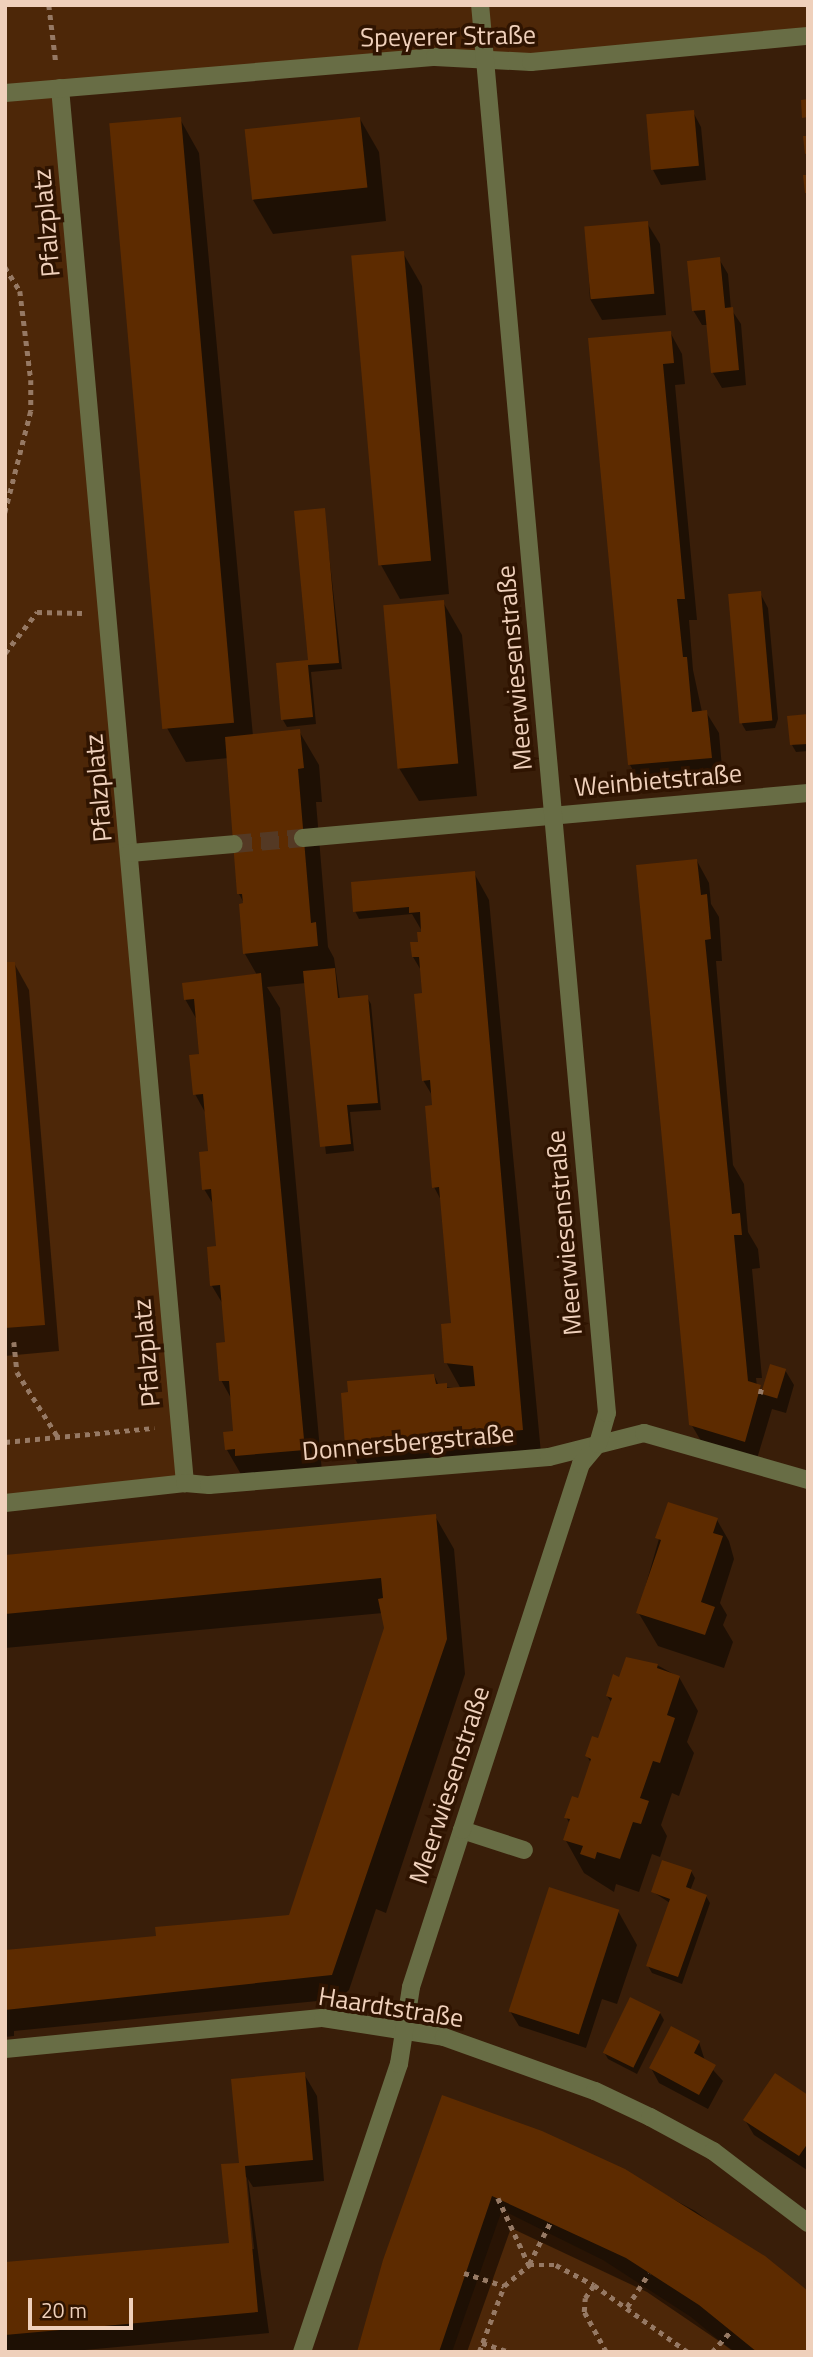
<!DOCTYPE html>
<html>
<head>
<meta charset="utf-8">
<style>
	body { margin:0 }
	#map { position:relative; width:813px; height:2357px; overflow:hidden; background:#391e09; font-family:"Titillium Web",sans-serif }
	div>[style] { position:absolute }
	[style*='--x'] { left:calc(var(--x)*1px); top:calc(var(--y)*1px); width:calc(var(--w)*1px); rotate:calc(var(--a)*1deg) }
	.green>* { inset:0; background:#4d2708 }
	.shadow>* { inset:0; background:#0007 }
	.building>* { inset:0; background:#5d2b00; transform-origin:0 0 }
	.minor-tunnel>* { height:18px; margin-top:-9px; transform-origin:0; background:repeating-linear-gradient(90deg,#543924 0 18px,transparent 0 27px) }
	.path>* { height:4.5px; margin-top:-2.25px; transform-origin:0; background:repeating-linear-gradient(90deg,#967964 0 5px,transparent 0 10px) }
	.minor>* { height:18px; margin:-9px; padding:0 9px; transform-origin:9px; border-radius:9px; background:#686d45 }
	span { translate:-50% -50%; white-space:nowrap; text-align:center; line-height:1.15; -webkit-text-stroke:7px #2f1401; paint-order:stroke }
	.street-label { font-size:26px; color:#efd0bb }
	.frame { position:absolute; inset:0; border:7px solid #efd0bb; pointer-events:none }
	.scale { position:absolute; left:28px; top:2298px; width:105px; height:32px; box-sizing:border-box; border:4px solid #efd0bb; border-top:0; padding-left:9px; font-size:21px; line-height:24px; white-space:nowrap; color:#efd0bb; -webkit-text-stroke:5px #2f1401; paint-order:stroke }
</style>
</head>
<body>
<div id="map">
	<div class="green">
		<div style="clip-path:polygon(5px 5px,808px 5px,808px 36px,60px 89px,185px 1483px,5px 1503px)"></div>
		<div style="clip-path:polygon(502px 2210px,603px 2260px,691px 2317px,733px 2352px,452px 2352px)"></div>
	</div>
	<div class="shadow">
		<div style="clip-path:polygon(693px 112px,701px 127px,706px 180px,661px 185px,653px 170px)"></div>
		<div style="clip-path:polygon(180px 119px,199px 153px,253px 736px,299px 731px,319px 765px,322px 802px,316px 802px,328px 947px,334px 958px,340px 1000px,367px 997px,371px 1004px,381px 1110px,350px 1112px,354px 1151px,326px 1154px,306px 983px,267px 987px,280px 1008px,323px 1483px,246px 1483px,227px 1450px,235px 1433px,232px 1400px,221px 1380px,227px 1343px,224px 1306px,212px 1286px,208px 1249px,218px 1248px,215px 1207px,204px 1189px,210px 1152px,206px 1114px,195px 1094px,201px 1056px,197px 1020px,185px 999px,257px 975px,245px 954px,245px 905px,239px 894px,229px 758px,186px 762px,167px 728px)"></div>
		<div style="clip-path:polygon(360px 119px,379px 152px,386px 221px,273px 234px,253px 200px)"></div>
		<div style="clip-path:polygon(647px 223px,660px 244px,666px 315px,602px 320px,590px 299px,586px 228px)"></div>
		<div style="clip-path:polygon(403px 253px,422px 286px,449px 594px,400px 599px,381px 565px)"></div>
		<div style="clip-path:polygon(719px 259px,728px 274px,731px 309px,741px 324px,746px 385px,722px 388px,713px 373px,709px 325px,702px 325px,693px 310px)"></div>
		<div style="clip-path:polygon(670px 332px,682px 354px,685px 384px,675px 385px,697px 620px,689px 620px,693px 670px,702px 712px,706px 712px,719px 733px,723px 779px,642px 786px,630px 765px,590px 340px)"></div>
		<div style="clip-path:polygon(324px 510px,342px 669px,311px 672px,316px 724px,287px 727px,283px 720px,309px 662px)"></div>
		<div style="clip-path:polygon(760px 593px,768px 608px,778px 719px,775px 728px,746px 731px,742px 724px)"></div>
		<div style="clip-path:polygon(443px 602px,462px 635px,477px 796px,419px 801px,399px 768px,385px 607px)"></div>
		<div style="clip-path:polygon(808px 716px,808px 751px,796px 752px,792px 745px)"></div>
		<div style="clip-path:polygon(697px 861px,709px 883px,711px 904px,719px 917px,722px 961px,716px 961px,733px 1165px,744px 1184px,748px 1232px,758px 1249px,760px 1268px,752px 1269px,762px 1378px,756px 1378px,757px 1386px,764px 1393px,785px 1370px,794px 1385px,786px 1413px,772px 1409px,756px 1462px,704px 1446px,691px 1424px)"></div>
		<div style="clip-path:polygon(474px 873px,489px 900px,542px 1464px,359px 1466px,347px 1445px,434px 1375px,439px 1386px,461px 1389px,446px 1362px,454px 1325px,442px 1202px,434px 1187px,433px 1097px,423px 1080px,422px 972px,413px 957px,423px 933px,412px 914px,359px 919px,355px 911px)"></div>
		<div style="clip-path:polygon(14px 963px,29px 990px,59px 1351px,5px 1356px,5px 964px)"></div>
		<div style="clip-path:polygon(669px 1504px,717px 1520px,729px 1541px,734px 1559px,720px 1603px,727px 1615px,723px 1625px,733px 1642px,724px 1668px,658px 1646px,638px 1612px)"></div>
		<div style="clip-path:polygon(435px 1516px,454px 1549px,465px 1674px,386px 1913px,376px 1909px,349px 1990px,338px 1999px,14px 2031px,14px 2036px,5px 2037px,5px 1952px,158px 1937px,290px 1916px,386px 1628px,383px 1613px,5px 1648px,5px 1556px)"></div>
		<div style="clip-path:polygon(657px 1665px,679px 1677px,698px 1711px,687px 1742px,694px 1753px,679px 1796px,672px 1793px,661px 1825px,667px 1836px,660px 1857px,652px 1854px,639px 1892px,616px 1884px,614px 1892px,584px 1873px,565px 1839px,570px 1824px,566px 1817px,579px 1800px,591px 1763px,587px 1756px,599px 1740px,612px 1703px,607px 1696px,620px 1679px)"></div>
		<div style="clip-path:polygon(691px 1871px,695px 1878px,690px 1891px,706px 1896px,710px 1903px,682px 1984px,652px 1973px,648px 1966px,670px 1903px,653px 1892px)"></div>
		<div style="clip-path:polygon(618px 1911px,637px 1945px,617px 2004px,602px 1999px,586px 2048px,519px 2026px,510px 2011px)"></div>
		<div style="clip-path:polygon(660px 2013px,664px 2020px,637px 2074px,608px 2059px,604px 2052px)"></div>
		<div style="clip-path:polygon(699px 2042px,705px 2061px,723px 2081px,708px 2109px,659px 2083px,651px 2068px)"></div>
		<div style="clip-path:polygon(evenodd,304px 2074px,317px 2096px,324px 2181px,253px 2187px,248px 2179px,269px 2333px,63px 2352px,5px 2352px,5px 2264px,231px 2244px,241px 2167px,304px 2074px,244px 2174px,247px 2178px,254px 2249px,250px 2249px,244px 2174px)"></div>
		<div style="clip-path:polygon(808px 2097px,807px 2170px,754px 2135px,745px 2120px)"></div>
		<div style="clip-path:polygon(443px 2098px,594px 2156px,695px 2211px,808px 2294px,808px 2352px,735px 2352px,647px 2292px,511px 2228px,467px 2352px,360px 2352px)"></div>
	</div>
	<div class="building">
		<div style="clip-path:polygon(808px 99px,808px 117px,802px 118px,801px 100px)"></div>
		<div style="left:694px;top:110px;width:56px;height:48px;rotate:85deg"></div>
		<div style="left:181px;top:117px;width:608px;height:72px;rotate:85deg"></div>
		<div style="left:360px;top:117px;width:71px;height:116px;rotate:84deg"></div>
		<div style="clip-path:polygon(803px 136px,808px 136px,808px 153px,805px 154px)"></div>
		<div style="clip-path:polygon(803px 175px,808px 175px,808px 193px,805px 193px)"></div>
		<div style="left:648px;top:221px;width:73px;height:64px;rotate:85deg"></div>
		<div style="left:404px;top:251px;width:311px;height:53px;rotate:85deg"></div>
		<div style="clip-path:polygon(720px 257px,725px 308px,733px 307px,739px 370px,711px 373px,705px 310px,692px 311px,687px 261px)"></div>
		<div style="clip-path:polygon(671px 331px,674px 363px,663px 364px,685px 599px,677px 599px,683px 657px,687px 657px,692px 712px,707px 710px,712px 758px,628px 765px,588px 338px)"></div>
		<div style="clip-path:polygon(325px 508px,339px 663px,308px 665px,313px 717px,281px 720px,276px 663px,308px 660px,294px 511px)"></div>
		<div style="left:761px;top:591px;width:130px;height:33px;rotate:85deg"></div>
		<div style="left:444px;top:600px;width:164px;height:61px;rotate:85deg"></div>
		<div style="clip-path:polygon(808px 714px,808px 744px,790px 745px,787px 716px)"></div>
		<div style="clip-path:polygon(300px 729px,304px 768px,298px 769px,311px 923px,316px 922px,318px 946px,243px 954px,239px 904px,243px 903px,242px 894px,237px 894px,225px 737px)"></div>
		<div style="clip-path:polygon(697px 859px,701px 895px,707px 894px,711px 939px,705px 940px,732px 1214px,740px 1213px,742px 1235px,734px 1235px,748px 1381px,761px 1385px,745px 1442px,689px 1425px,636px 865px)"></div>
		<div style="clip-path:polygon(475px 871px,523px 1430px,345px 1446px,341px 1393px,348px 1392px,347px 1381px,434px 1374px,436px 1384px,447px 1383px,447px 1388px,475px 1386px,473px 1366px,444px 1363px,441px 1324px,451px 1323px,439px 1187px,432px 1188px,425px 1106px,432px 1105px,430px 1080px,422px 1081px,414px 994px,422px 993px,419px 957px,412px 957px,410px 942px,418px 942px,417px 932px,421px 932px,420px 912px,409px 913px,409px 907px,353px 912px,351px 882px)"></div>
		<div style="clip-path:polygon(5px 962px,15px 962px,45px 1325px,5px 1328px)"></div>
		<div style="clip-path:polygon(335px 968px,338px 998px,368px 995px,378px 1103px,347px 1105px,351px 1144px,320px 1147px,303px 971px)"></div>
		<div style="clip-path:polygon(261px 973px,305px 1450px,235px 1456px,235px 1449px,225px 1450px,223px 1432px,233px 1431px,229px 1381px,219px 1381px,216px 1343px,225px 1342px,220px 1285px,210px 1286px,207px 1247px,216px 1246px,211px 1189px,202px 1190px,199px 1152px,208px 1151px,203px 1094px,193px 1095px,189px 1055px,199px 1054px,194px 999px,184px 1000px,182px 983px)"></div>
		<div style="left:770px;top:1364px;width:17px;height:31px;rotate:17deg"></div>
		<div style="clip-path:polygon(668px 1502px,718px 1518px,713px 1533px,723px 1536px,701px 1602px,715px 1607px,705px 1635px,636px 1613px,661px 1540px,655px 1538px)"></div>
		<div style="clip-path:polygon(436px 1514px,447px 1639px,332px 1975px,5px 2010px,5px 1950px,156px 1936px,155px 1927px,289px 1915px,384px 1628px,378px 1599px,383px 1598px,381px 1578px,5px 1614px,5px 1555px)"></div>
		<div style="clip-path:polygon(626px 1657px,658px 1664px,657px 1668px,680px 1676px,667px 1715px,675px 1718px,660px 1763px,653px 1761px,640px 1798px,649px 1801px,641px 1824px,633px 1822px,620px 1859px,597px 1852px,595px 1859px,580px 1854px,583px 1846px,563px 1840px,570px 1819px,564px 1818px,572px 1796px,578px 1798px,591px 1759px,585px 1756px,592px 1736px,598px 1738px,612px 1698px,606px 1696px,613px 1674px,619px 1677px)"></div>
		<div style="clip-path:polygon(662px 1860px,692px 1870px,686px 1887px,707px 1895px,678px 1977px,646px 1966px,670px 1899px,651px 1892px)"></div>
		<div style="left:549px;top:1887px;width:74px;height:131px;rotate:18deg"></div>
		<div style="left:630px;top:1997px;width:34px;height:62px;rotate:26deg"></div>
		<div style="clip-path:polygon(671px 2026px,700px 2041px,694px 2053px,716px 2065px,699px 2095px,649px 2068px)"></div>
		<div style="clip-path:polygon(305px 2072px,313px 2160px,245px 2166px,258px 2312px,5px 2335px,5px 2262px,229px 2243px,221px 2164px,239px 2163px,231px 2079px)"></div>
		<div style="clip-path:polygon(775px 2073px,808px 2095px,808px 2143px,799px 2156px,743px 2120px)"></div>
		<div style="clip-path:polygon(442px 2095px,542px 2131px,625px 2169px,765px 2256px,808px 2291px,808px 2352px,757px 2352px,699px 2305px,626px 2258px,492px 2196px,439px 2352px,357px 2352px,383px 2260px)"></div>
	</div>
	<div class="minor-tunnel">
		<div style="--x:234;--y:844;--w:69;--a:-5"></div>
	</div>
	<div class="path">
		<div style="--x:49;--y:5;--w:58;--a:83.1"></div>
		<div style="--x:5;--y:267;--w:28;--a:58"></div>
		<div style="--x:20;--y:291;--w:90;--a:83"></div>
		<div style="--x:31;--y:380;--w:31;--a:90"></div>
		<div style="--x:31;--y:411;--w:105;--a:104.3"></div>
		<div style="--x:5;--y:653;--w:52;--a:-52"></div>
		<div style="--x:37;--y:612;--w:45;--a:1.3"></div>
		<div style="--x:14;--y:1342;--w:30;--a:84"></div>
		<div style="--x:17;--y:1372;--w:77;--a:57.8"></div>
		<div style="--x:760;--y:1394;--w:9;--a:-77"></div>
		<div style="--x:5;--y:1442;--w:150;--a:-5.4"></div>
		<div style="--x:498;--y:2198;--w:74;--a:65.2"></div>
		<div style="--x:529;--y:2264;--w:48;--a:-62.9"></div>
		<div style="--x:464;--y:2273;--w:42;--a:18"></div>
		<div style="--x:627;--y:2307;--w:40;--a:-57.1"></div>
		<div style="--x:482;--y:2343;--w:28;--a:18"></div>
		<div style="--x:479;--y:2352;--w:71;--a:-69.3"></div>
		<div style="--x:504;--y:2286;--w:33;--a:-40"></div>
		<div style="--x:529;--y:2265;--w:27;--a:0"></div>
		<div style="--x:556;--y:2265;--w:43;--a:27.8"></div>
		<div style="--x:606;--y:2352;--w:46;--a:-118.8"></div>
		<div style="--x:584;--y:2312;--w:14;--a:-86"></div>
		<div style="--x:585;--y:2298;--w:16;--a:-55"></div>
		<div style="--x:594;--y:2285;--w:115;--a:35.5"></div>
		<div style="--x:712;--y:2352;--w:28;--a:-48"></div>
	</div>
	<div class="minor">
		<div style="--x:60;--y:88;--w:1401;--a:84.88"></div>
		<div style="--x:5;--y:93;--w:432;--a:-4.8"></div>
		<div style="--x:435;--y:57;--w:96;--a:3"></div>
		<div style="--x:531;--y:62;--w:278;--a:-5.4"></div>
		<div style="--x:303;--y:838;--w:507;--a:-5.09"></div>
		<div style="--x:130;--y:853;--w:104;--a:-4.9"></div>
		<div style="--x:5;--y:1503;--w:181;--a:-6.3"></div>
		<div style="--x:185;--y:1483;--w:24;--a:5"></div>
		<div style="--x:209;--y:1485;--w:341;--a:-4.7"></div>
		<div style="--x:549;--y:1457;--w:98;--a:-14.2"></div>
		<div style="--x:644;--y:1433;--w:171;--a:16"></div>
		<div style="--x:462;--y:1830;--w:65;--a:17.9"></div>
		<div style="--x:5;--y:2049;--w:320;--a:-5.6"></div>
		<div style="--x:323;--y:2018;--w:122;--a:8.9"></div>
		<div style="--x:444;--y:2037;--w:160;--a:19.7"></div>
		<div style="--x:595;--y:2091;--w:61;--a:25.3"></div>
		<div style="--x:650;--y:2117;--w:72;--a:28.4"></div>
		<div style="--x:713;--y:2151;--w:119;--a:37.2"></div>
		<div style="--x:302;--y:2352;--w:304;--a:-71.4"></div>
		<div style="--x:399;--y:2064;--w:78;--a:-81.1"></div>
		<div style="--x:411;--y:1987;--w:165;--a:-72"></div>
		<div style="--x:462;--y:1830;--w:385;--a:-72"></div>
		<div style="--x:581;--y:1464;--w:26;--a:-50"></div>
		<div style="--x:598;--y:1444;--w:32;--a:-74"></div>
		<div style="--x:607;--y:1413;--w:1414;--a:-95.15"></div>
	</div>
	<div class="street-label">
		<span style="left:448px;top:36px;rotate:-1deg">Speyerer Straße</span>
		<span style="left:46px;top:223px;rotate:-95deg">Pfalzplatz</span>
		<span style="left:514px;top:668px;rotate:-95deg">Meerwiesenstraße</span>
		<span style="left:658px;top:780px;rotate:-5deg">Weinbietstraße</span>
		<span style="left:98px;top:788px;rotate:-95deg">Pfalzplatz</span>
		<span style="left:564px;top:1233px;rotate:-95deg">Meerwiesenstraße</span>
		<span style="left:146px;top:1353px;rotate:-95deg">Pfalzplatz</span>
		<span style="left:408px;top:1442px;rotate:-5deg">Donnersbergstraße</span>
		<span style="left:449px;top:1785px;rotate:-72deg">Meerwiesenstraße</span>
		<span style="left:391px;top:2007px;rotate:9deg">Haardtstraße</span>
	</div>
	<div class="frame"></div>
	<div class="scale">20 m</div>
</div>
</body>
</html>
